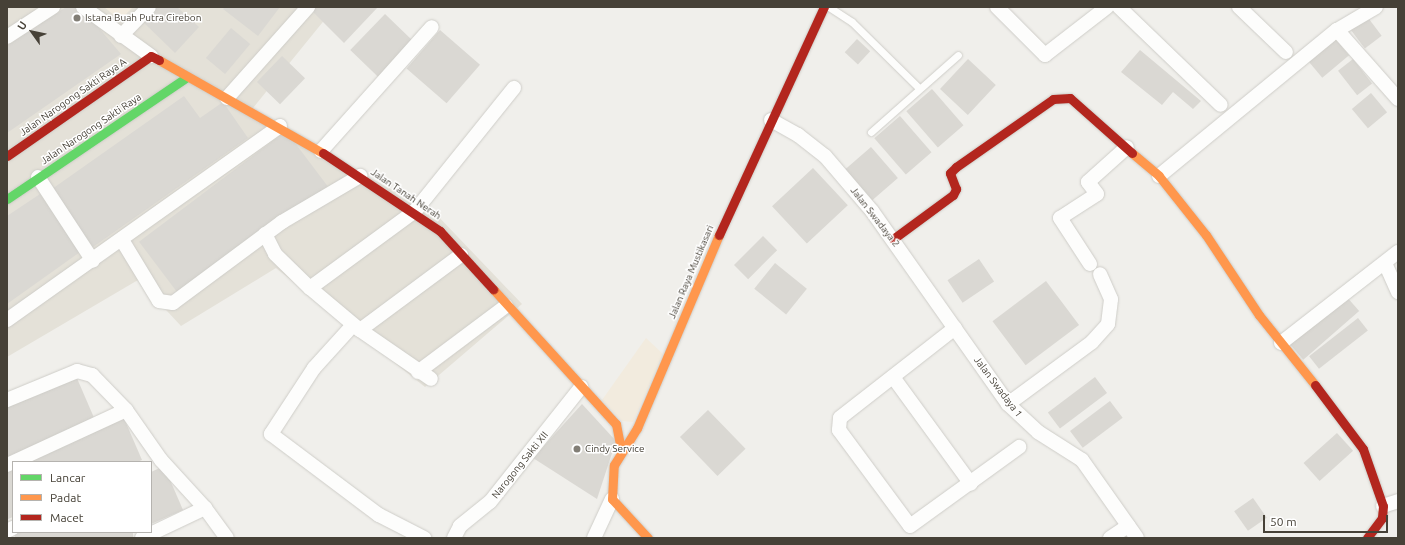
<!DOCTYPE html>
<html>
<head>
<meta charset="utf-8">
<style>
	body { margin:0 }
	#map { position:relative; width:1405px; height:545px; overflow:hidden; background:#f0efeb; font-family:Ubuntu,sans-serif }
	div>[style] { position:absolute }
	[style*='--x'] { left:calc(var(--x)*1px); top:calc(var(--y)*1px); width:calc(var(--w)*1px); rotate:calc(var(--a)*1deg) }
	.residential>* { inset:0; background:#e4e1d8 }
	.commercial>* { inset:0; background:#f2ebde }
	.building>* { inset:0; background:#dad8d3; transform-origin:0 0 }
	.roads { filter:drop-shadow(0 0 1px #cecdc8) drop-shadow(0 0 1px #cecdc8) }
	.lane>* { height:7px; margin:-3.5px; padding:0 3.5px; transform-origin:3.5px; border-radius:3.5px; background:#fdfdfc }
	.street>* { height:14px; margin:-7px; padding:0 7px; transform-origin:7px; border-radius:7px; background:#fdfdfc }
	.fast>* { height:9px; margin:-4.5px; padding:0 4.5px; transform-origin:4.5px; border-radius:4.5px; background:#63d668 }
	.slow>* { height:9px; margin:-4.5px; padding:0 4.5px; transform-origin:4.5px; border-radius:4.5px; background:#ff974d }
	.jam>* { height:9px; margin:-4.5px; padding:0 4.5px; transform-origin:4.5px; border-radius:4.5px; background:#b3261e }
	.dots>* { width:11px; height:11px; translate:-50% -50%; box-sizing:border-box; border:2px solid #fff; border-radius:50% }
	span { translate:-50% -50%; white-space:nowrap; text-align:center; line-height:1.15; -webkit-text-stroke:3px #fff; paint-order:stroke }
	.poi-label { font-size:10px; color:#464137 }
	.left { translate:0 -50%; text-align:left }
	.street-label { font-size:10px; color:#464137 }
	.frame { position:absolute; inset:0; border:8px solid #464137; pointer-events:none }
	.legend { position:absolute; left:12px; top:461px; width:140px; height:72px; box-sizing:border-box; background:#fff; border:1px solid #b5b3af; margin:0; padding:5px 7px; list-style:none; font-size:12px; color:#464137 }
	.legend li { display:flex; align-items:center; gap:8px; height:20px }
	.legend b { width:20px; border:1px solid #b5b3af }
	.north { position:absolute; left:12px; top:12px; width:40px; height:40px; -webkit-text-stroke:3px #fff; paint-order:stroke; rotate:303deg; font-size:11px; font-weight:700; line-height:16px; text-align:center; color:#464137 }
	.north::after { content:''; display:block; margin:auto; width:14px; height:18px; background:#464137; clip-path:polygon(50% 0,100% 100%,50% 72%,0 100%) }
	.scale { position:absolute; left:1263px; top:515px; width:125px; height:18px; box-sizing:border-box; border:2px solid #464137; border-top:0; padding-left:5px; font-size:12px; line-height:14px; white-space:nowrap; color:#464137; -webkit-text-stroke:3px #fff; paint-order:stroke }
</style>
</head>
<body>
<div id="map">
	<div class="residential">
		<div style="clip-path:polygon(7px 7px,335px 7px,249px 113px,434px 212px,522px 304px,425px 387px,276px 268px,181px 326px,138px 280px,7px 357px)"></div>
	</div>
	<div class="commercial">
		<div style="clip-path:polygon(104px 7px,133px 7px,120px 20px)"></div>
		<div style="clip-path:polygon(646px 338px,663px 354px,633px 422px,622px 421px,602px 400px)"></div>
	</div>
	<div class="building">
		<div style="clip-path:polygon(66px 7px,76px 7px,93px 21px,121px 54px,7px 133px,7px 46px)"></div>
		<div style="clip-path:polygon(155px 7px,177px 7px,199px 27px,175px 53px,142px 21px)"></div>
		<div style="clip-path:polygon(225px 7px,280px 7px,258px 36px,223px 9px)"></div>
		<div style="clip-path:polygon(308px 7px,378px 7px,344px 43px)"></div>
		<div style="left:385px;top:14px;width:40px;height:50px;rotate:44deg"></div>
		<div style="left:1366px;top:15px;width:26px;height:21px;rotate:53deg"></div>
		<div style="left:231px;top:28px;width:25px;height:39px;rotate:40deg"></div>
		<div style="left:440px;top:30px;width:53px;height:51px;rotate:41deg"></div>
		<div style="left:1333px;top:36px;width:25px;height:35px;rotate:50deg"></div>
		<div style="left:857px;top:39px;width:18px;height:18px;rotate:43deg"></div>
		<div style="clip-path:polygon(1140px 50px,1201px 101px,1193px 109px,1173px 92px,1162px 105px,1121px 72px)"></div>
		<div style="left:282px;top:56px;width:32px;height:36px;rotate:44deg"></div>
		<div style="left:968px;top:59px;width:38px;height:41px;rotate:43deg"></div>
		<div style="left:1353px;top:59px;width:31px;height:19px;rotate:52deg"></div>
		<div style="left:932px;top:89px;width:48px;height:34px;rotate:49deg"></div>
		<div style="left:1371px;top:93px;width:25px;height:25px;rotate:50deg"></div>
		<div style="clip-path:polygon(184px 96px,200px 118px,223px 102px,248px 138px,93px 247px,52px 189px)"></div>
		<div style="left:900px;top:116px;width:48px;height:34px;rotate:49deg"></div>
		<div style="left:286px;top:131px;width:69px;height:184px;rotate:53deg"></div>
		<div style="left:871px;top:147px;width:41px;height:34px;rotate:49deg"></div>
		<div style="left:813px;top:168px;width:51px;height:56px;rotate:47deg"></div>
		<div style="clip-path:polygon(40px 194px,80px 252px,7px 304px,7px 216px)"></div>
		<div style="left:763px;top:236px;width:20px;height:41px;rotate:45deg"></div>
		<div style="left:979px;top:259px;width:27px;height:38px;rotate:56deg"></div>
		<div style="left:775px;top:263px;width:41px;height:33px;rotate:39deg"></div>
		<div style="left:1046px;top:281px;width:55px;height:67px;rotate:53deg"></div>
		<div style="left:1346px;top:296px;width:20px;height:74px;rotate:49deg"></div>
		<div style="left:1358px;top:318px;width:16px;height:62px;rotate:52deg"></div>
		<div style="clip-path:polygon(76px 376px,95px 420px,7px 459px,7px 406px)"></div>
		<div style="left:1095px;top:377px;width:20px;height:59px;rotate:53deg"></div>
		<div style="left:1110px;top:401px;width:21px;height:50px;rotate:53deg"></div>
		<div style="clip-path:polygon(582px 404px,616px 441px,597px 499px,533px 458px)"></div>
		<div style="left:708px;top:410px;width:54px;height:39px;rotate:46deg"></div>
		<div style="clip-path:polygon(123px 416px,142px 460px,137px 462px,19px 462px)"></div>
		<div style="left:1337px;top:433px;width:24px;height:45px;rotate:48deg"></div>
		<div style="clip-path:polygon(13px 465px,13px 517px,8px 519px,7px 467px)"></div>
		<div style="clip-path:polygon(164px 466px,183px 510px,151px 524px,151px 472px)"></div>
		<div style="left:1253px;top:498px;width:24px;height:23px;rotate:55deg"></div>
		<div style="left:15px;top:532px;width:118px;height:7px"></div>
	</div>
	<div class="roads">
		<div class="lane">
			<div style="--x:829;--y:7;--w:27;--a:33"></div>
			<div style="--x:852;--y:22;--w:94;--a:44.6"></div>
			<div style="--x:871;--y:132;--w:116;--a:-41.5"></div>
		</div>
		<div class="street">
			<div style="--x:83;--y:7;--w:84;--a:35.8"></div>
			<div style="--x:997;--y:7;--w:68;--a:45"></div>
			<div style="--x:1045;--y:55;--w:78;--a:-37.7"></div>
			<div style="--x:1119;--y:7;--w:141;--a:43.9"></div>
			<div style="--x:1239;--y:7;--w:65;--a:43.8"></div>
			<div style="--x:1337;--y:30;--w:92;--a:48.5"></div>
			<div style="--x:121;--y:36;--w:40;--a:-46"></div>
			<div style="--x:7;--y:37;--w:55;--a:-33.1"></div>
			<div style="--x:227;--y:98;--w:122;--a:-48.3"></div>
			<div style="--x:771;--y:120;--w:31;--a:29"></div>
			<div style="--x:798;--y:135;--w:34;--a:38"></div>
			<div style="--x:825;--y:156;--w:72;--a:49.5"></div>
			<div style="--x:872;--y:211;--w:236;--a:54.8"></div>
			<div style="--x:1008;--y:404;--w:41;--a:43"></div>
			<div style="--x:1038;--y:432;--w:52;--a:32.5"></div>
			<div style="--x:1082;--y:460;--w:95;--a:54.8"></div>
			<div style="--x:321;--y:151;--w:166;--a:-48.2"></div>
			<div style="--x:1159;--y:176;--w:230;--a:-39.4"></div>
			<div style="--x:1337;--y:30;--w:45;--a:-30.5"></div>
			<div style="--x:38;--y:177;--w:100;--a:56.8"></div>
			<div style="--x:265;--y:234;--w:22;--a:63"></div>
			<div style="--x:275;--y:254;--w:49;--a:44.2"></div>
			<div style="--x:310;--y:288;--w:65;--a:40"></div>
			<div style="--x:360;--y:330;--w:86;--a:34.6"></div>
			<div style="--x:122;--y:240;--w:71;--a:58.8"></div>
			<div style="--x:159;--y:301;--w:14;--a:8"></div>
			<div style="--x:173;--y:303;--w:136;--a:-36.6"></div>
			<div style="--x:282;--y:222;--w:91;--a:-30.5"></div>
			<div style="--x:1385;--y:263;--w:32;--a:66"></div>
			<div style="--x:1090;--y:264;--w:55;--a:-123.1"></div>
			<div style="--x:1060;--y:218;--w:44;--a:-33"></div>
			<div style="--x:1097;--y:194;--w:15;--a:-127"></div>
			<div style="--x:1088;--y:182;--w:52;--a:-41.9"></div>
			<div style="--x:310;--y:288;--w:130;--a:-36.3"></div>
			<div style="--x:415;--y:211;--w:158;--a:-51.2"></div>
			<div style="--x:7;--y:320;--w:335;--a:-35.4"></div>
			<div style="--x:353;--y:325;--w:58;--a:132.2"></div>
			<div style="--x:314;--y:368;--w:79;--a:123.1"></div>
			<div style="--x:271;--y:434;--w:135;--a:36.9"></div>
			<div style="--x:379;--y:515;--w:51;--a:27.1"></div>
			<div style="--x:955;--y:328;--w:146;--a:142"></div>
			<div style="--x:840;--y:418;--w:12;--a:95"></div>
			<div style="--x:839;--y:430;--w:119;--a:53.5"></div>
			<div style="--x:910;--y:526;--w:135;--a:-35.9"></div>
			<div style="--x:360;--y:330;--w:126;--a:-36.6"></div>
			<div style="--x:1281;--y:343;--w:148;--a:-37.9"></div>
			<div style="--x:418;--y:372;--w:110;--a:-36.9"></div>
			<div style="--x:893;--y:377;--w:132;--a:53.9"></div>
			<div style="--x:7;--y:400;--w:76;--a:-22.5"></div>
			<div style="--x:77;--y:371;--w:16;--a:15"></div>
			<div style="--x:92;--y:375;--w:49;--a:45.8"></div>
			<div style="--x:126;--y:410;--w:61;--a:55"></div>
			<div style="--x:161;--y:460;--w:65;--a:47.5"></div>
			<div style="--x:205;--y:508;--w:37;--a:54"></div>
			<div style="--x:1008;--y:404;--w:104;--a:-36.4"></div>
			<div style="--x:1092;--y:342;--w:24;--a:-48"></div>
			<div style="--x:1108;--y:324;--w:25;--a:-83"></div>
			<div style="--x:1111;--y:299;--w:27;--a:-114"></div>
			<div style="--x:7;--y:465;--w:131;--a:-24.8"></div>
			<div style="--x:1383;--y:506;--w:16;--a:-18"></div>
			<div style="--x:7;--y:531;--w:7;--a:-27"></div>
			<div style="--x:142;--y:538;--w:70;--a:-25.5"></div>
			<div style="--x:454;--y:538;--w:13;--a:-63"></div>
			<div style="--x:460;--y:526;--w:38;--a:-39"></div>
			<div style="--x:490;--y:502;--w:147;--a:-51.6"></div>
			<div style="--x:594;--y:538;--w:43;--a:-65.2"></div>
			<div style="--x:1110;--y:538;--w:22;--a:-34"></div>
		</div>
		<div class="fast">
			<div style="--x:7;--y:199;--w:217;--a:-34.1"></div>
		</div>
		<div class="slow">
			<div style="--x:159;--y:60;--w:189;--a:29.6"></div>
			<div style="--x:1132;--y:153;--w:35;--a:40"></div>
			<div style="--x:1159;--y:176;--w:75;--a:51.5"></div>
			<div style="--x:1206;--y:235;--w:96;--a:56.5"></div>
			<div style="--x:1259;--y:315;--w:90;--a:51.3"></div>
			<div style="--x:493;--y:289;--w:183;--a:47.7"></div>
			<div style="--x:616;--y:424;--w:26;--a:79"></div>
			<div style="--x:648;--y:538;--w:53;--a:-132.7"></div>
			<div style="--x:612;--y:499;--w:34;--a:-87"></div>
			<div style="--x:614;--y:465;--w:44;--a:-58.1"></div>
			<div style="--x:637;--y:428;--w:210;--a:-67"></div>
		</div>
		<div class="jam">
			<div style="--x:323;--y:153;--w:141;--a:33.7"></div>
			<div style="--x:440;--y:231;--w:79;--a:47.6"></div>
			<div style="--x:7;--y:156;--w:175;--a:-34.8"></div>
			<div style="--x:151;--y:56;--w:9;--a:27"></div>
			<div style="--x:719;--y:235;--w:251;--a:-65.3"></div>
			<div style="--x:893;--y:239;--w:74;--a:-36.3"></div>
			<div style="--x:953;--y:195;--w:7;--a:-63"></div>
			<div style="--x:956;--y:189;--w:17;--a:-111"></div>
			<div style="--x:950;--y:173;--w:8;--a:-45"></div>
			<div style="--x:956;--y:167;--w:118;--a:-35"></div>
			<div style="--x:1053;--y:99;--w:17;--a:-3"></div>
			<div style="--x:1070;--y:98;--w:83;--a:41.6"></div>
			<div style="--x:1315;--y:385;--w:80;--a:53.1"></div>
			<div style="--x:1363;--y:449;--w:60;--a:70.7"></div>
			<div style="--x:1383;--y:506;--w:12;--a:95"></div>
			<div style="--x:1382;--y:518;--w:25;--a:127"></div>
		</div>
	</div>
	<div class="dots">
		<div style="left:77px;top:18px;background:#827e76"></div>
		<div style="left:577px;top:449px;background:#827e76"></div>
	</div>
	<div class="poi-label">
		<span class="left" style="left:85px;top:18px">Istana Buah Putra Cirebon</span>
		<span class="left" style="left:585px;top:449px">Cindy Service</span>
	</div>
	<div class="street-label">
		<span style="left:73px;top:97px;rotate:-35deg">Jalan Narogong Sakti Raya A</span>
		<span style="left:91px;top:129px;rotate:-34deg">Jalan Narogong Sakti Raya</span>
		<span style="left:406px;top:194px;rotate:34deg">Jalan Tanah Nerah</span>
		<span style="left:875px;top:217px;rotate:52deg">Jalan Swadaya 2</span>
		<span style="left:691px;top:272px;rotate:-67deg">Jalan Raya Mustikasari</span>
		<span style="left:998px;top:387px;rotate:53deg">Jalan Swadaya 1</span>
		<span style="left:520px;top:465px;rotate:-51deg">Narogong Sakti XII</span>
	</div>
	<div class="frame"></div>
	<ul class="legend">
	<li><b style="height:5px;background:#63d668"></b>Lancar</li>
	<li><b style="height:5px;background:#ff974d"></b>Padat</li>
	<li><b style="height:5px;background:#b3261e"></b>Macet</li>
	</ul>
	<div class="north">U</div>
	<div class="scale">50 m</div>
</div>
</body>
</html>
